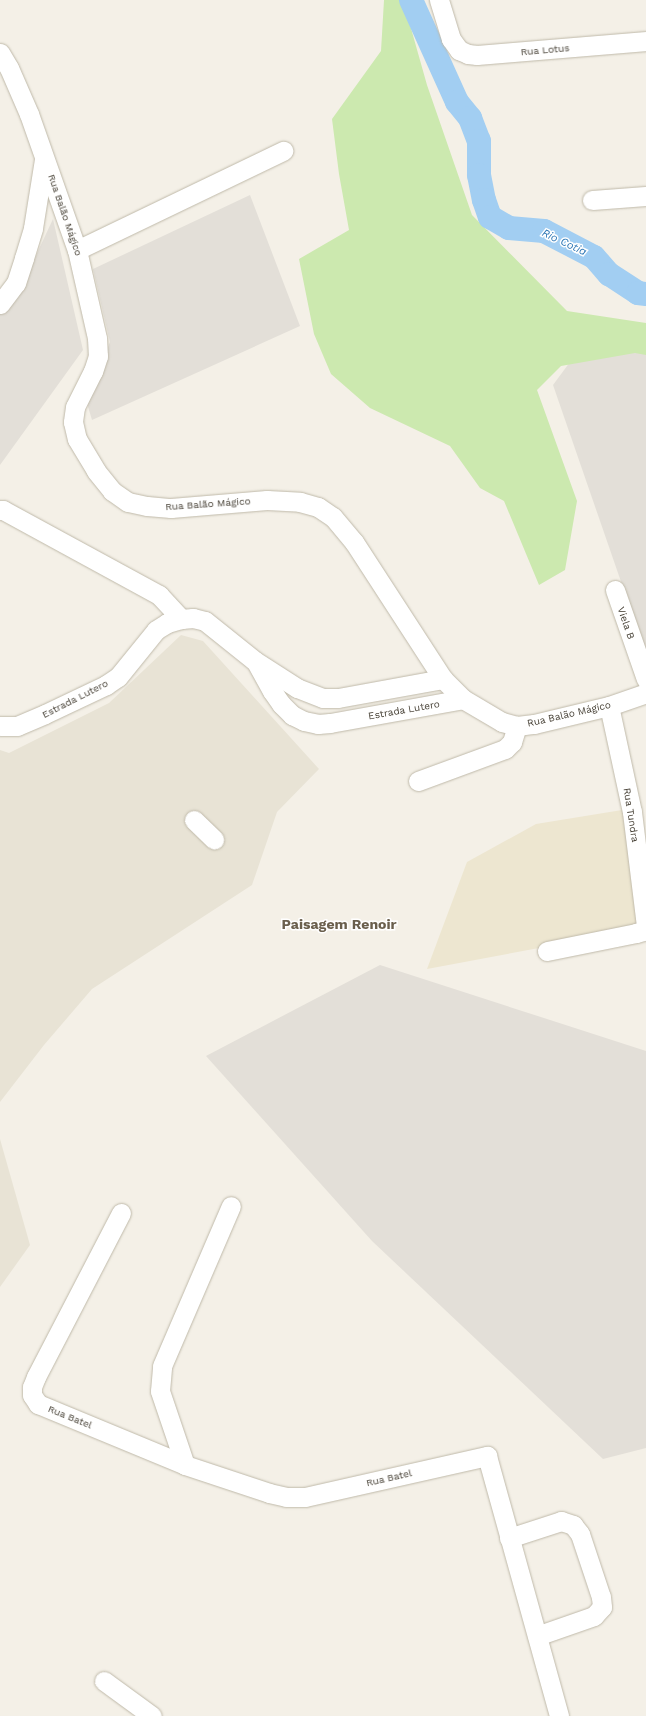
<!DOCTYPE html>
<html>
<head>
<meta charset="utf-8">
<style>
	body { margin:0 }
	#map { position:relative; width:646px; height:1716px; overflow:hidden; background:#f4f0e7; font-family:"Work Sans",sans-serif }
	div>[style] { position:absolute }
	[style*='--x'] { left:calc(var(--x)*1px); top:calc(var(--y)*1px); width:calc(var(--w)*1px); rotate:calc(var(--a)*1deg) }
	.residential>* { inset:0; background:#e8e3d5 }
	.industrial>* { inset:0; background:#e3dfd8 }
	.education>* { inset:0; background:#ede6d0 }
	.green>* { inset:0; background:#cce9af }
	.river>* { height:24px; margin:-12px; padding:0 12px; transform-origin:12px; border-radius:12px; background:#a2cef2 }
	.roads { filter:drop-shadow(0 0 1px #bfb9a9) drop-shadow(0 0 1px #bfb9a9) }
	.minor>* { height:19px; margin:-9.5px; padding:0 9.5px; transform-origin:9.5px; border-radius:9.5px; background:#fff }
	span { translate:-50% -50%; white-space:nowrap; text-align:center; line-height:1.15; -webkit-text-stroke:3px #fff; paint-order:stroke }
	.street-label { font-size:10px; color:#474136 }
	.water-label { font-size:11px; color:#2c76b5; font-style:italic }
	.district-label { font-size:14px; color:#6a5f4d; font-weight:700 }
</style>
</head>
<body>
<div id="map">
	<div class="residential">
		<div style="clip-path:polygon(181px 635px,203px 641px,319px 769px,277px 812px,252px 885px,92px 989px,44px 1045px,0 1102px,0 750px,9px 753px,109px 703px)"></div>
		<div style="clip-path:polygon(0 1139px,30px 1245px,0 1287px)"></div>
	</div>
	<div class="industrial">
		<div style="clip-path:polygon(250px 195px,300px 326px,92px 420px,86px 400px,110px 342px,93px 269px)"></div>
		<div style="clip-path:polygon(53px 219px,83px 350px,0 465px,0 309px,32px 264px)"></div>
		<div style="clip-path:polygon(584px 343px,646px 347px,646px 654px,553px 385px)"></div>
		<div style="clip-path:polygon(380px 965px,646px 1051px,646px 1448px,603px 1459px,372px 1241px,206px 1056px)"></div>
	</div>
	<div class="education">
		<div style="clip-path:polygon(622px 810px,640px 916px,635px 930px,427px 969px,467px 862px,536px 824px)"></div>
	</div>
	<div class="green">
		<div style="clip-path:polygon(384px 0,403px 0,427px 85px,472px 215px,567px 311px,646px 323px,646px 355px,635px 353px,561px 366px,537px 390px,577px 501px,565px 570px,539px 585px,504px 501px,480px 488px,450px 446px,370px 408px,331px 374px,314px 334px,299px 259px,349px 230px,339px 174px,332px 119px,381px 51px)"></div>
	</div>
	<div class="river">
		<div style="--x:411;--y:0;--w:112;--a:65.7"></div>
		<div style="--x:457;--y:102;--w:21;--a:51"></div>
		<div style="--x:470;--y:118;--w:25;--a:69"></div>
		<div style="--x:479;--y:141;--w:34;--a:90"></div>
		<div style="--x:479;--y:175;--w:25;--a:79"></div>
		<div style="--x:484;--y:200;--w:18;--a:71"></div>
		<div style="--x:490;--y:217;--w:22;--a:30"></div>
		<div style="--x:509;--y:228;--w:35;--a:5"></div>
		<div style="--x:544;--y:231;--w:56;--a:27.5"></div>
		<div style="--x:594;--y:257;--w:23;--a:49"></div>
		<div style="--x:609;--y:274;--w:35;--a:33"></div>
		<div style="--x:638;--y:293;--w:8;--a:7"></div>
	</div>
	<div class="roads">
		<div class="minor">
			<div style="--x:439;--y:0;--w:41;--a:72.9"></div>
			<div style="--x:451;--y:39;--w:14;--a:54"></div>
			<div style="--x:459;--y:50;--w:10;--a:24"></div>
			<div style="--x:468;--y:54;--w:9;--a:6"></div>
			<div style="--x:477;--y:55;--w:170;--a:-4.7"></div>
			<div style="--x:0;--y:53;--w:17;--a:59"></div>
			<div style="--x:9;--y:68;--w:50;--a:66.5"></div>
			<div style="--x:29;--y:114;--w:144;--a:70.6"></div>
			<div style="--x:77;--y:250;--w:90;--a:77.2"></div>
			<div style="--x:97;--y:338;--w:18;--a:87"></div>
			<div style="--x:98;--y:356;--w:16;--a:108"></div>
			<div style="--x:93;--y:371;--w:40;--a:116.6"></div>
			<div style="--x:75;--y:407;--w:15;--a:98"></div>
			<div style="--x:73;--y:422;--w:17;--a:77"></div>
			<div style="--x:77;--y:439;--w:37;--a:59"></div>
			<div style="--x:96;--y:471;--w:26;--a:51"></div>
			<div style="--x:112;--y:491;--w:19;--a:35"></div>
			<div style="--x:128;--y:502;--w:19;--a:12"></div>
			<div style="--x:147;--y:506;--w:24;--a:5"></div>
			<div style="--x:171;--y:508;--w:96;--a:-4.8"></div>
			<div style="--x:267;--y:500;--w:33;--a:3"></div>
			<div style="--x:300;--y:502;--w:19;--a:16"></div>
			<div style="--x:318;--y:507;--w:18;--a:34"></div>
			<div style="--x:333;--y:517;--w:33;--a:50"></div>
			<div style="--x:354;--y:542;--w:163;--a:57"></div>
			<div style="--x:443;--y:679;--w:28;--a:45"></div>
			<div style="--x:463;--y:699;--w:45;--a:30.5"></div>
			<div style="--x:502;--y:722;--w:16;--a:15"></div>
			<div style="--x:517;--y:726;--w:17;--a:-7"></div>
			<div style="--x:534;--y:724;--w:77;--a:-13.5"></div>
			<div style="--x:609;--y:706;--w:39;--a:-19"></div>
			<div style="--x:592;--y:200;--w:54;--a:-4.2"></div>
			<div style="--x:77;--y:250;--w:229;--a:-25.7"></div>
			<div style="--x:0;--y:304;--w:26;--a:-53"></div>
			<div style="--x:16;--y:283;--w:26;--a:-72"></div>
			<div style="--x:24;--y:258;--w:31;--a:-73"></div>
			<div style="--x:33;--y:228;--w:70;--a:-80.9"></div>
			<div style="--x:0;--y:510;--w:3;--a:0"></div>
			<div style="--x:3;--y:510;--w:178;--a:28.6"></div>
			<div style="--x:159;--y:595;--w:33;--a:47"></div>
			<div style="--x:615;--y:590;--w:94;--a:70.8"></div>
			<div style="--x:257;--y:664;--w:31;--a:61"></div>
			<div style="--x:272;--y:691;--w:16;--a:55"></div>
			<div style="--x:281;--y:704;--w:16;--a:45"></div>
			<div style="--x:292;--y:715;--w:13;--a:27"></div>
			<div style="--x:304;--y:721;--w:14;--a:12"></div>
			<div style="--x:318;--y:724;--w:12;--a:-5"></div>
			<div style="--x:330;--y:723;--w:135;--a:-10.2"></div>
			<div style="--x:0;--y:726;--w:17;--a:0"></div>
			<div style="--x:17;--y:726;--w:30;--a:-23"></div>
			<div style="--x:45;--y:714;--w:68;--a:-25.4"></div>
			<div style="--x:106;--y:685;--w:14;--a:-34"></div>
			<div style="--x:118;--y:677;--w:60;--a:-51"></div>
			<div style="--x:156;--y:630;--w:13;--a:-32"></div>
			<div style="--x:167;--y:623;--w:15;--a:-16"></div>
			<div style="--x:181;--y:619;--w:12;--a:-5"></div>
			<div style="--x:193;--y:618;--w:12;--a:14"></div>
			<div style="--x:205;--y:621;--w:64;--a:38.7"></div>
			<div style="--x:255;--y:661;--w:50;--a:32.7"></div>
			<div style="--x:297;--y:688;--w:28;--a:21"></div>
			<div style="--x:323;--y:698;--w:15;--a:0"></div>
			<div style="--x:338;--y:698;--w:107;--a:-10.3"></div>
			<div style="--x:418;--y:781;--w:93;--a:-20.2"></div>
			<div style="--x:505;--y:749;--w:10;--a:-45"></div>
			<div style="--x:512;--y:742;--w:17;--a:-73"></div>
			<div style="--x:194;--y:820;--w:28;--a:44"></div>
			<div style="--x:547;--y:951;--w:91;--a:-11.4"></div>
			<div style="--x:636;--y:933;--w:7;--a:-16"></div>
			<div style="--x:643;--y:931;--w:6;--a:-59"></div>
			<div style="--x:646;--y:926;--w:115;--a:-97"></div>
			<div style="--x:632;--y:812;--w:108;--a:-102.2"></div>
			<div style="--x:121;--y:1213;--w:185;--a:117.4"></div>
			<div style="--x:36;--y:1377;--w:11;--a:112"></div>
			<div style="--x:32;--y:1387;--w:8;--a:90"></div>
			<div style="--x:32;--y:1395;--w:11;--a:56"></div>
			<div style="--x:38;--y:1404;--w:159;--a:22.5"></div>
			<div style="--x:185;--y:1465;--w:89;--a:18.4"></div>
			<div style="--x:269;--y:1493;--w:17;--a:13"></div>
			<div style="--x:286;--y:1497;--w:19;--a:0"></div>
			<div style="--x:305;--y:1497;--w:187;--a:-12.7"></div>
			<div style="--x:487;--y:1456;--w:270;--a:74.5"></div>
			<div style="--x:185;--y:1465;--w:78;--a:-108.7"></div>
			<div style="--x:160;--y:1391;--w:25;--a:-85"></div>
			<div style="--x:162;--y:1366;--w:174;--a:-66.7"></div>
			<div style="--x:509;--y:1538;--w:55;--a:-18.1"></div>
			<div style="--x:561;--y:1521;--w:13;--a:18"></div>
			<div style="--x:573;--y:1525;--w:11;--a:52"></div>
			<div style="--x:580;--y:1534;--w:66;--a:71.6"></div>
			<div style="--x:601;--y:1597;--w:10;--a:84"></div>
			<div style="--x:602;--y:1607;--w:12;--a:132"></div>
			<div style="--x:594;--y:1616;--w:60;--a:160.7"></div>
			<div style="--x:104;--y:1681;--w:59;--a:36.1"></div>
		</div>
	</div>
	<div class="street-label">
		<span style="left:545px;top:50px;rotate:-5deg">Rua Lotus</span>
		<span style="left:65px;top:215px;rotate:71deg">Rua Balão Mágico</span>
		<span style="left:208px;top:504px;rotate:-4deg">Rua Balão Mágico</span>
		<span style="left:626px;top:623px;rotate:71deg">Viela B</span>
		<span style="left:75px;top:699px;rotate:-27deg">Estrada Lutero</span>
		<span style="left:404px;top:710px;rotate:-10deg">Estrada Lutero</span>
		<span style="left:569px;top:714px;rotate:-13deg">Rua Balão Mágico</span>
		<span style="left:631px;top:815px;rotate:81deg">Rua Tundra</span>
		<span style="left:70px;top:1417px;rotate:22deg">Rua Batel</span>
		<span style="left:389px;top:1478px;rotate:-13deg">Rua Batel</span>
	</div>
	<div class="water-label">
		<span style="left:564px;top:243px;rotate:25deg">Rio Cotia</span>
	</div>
	<div class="district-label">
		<span style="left:339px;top:924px">Paisagem Renoir</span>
	</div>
</div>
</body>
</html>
